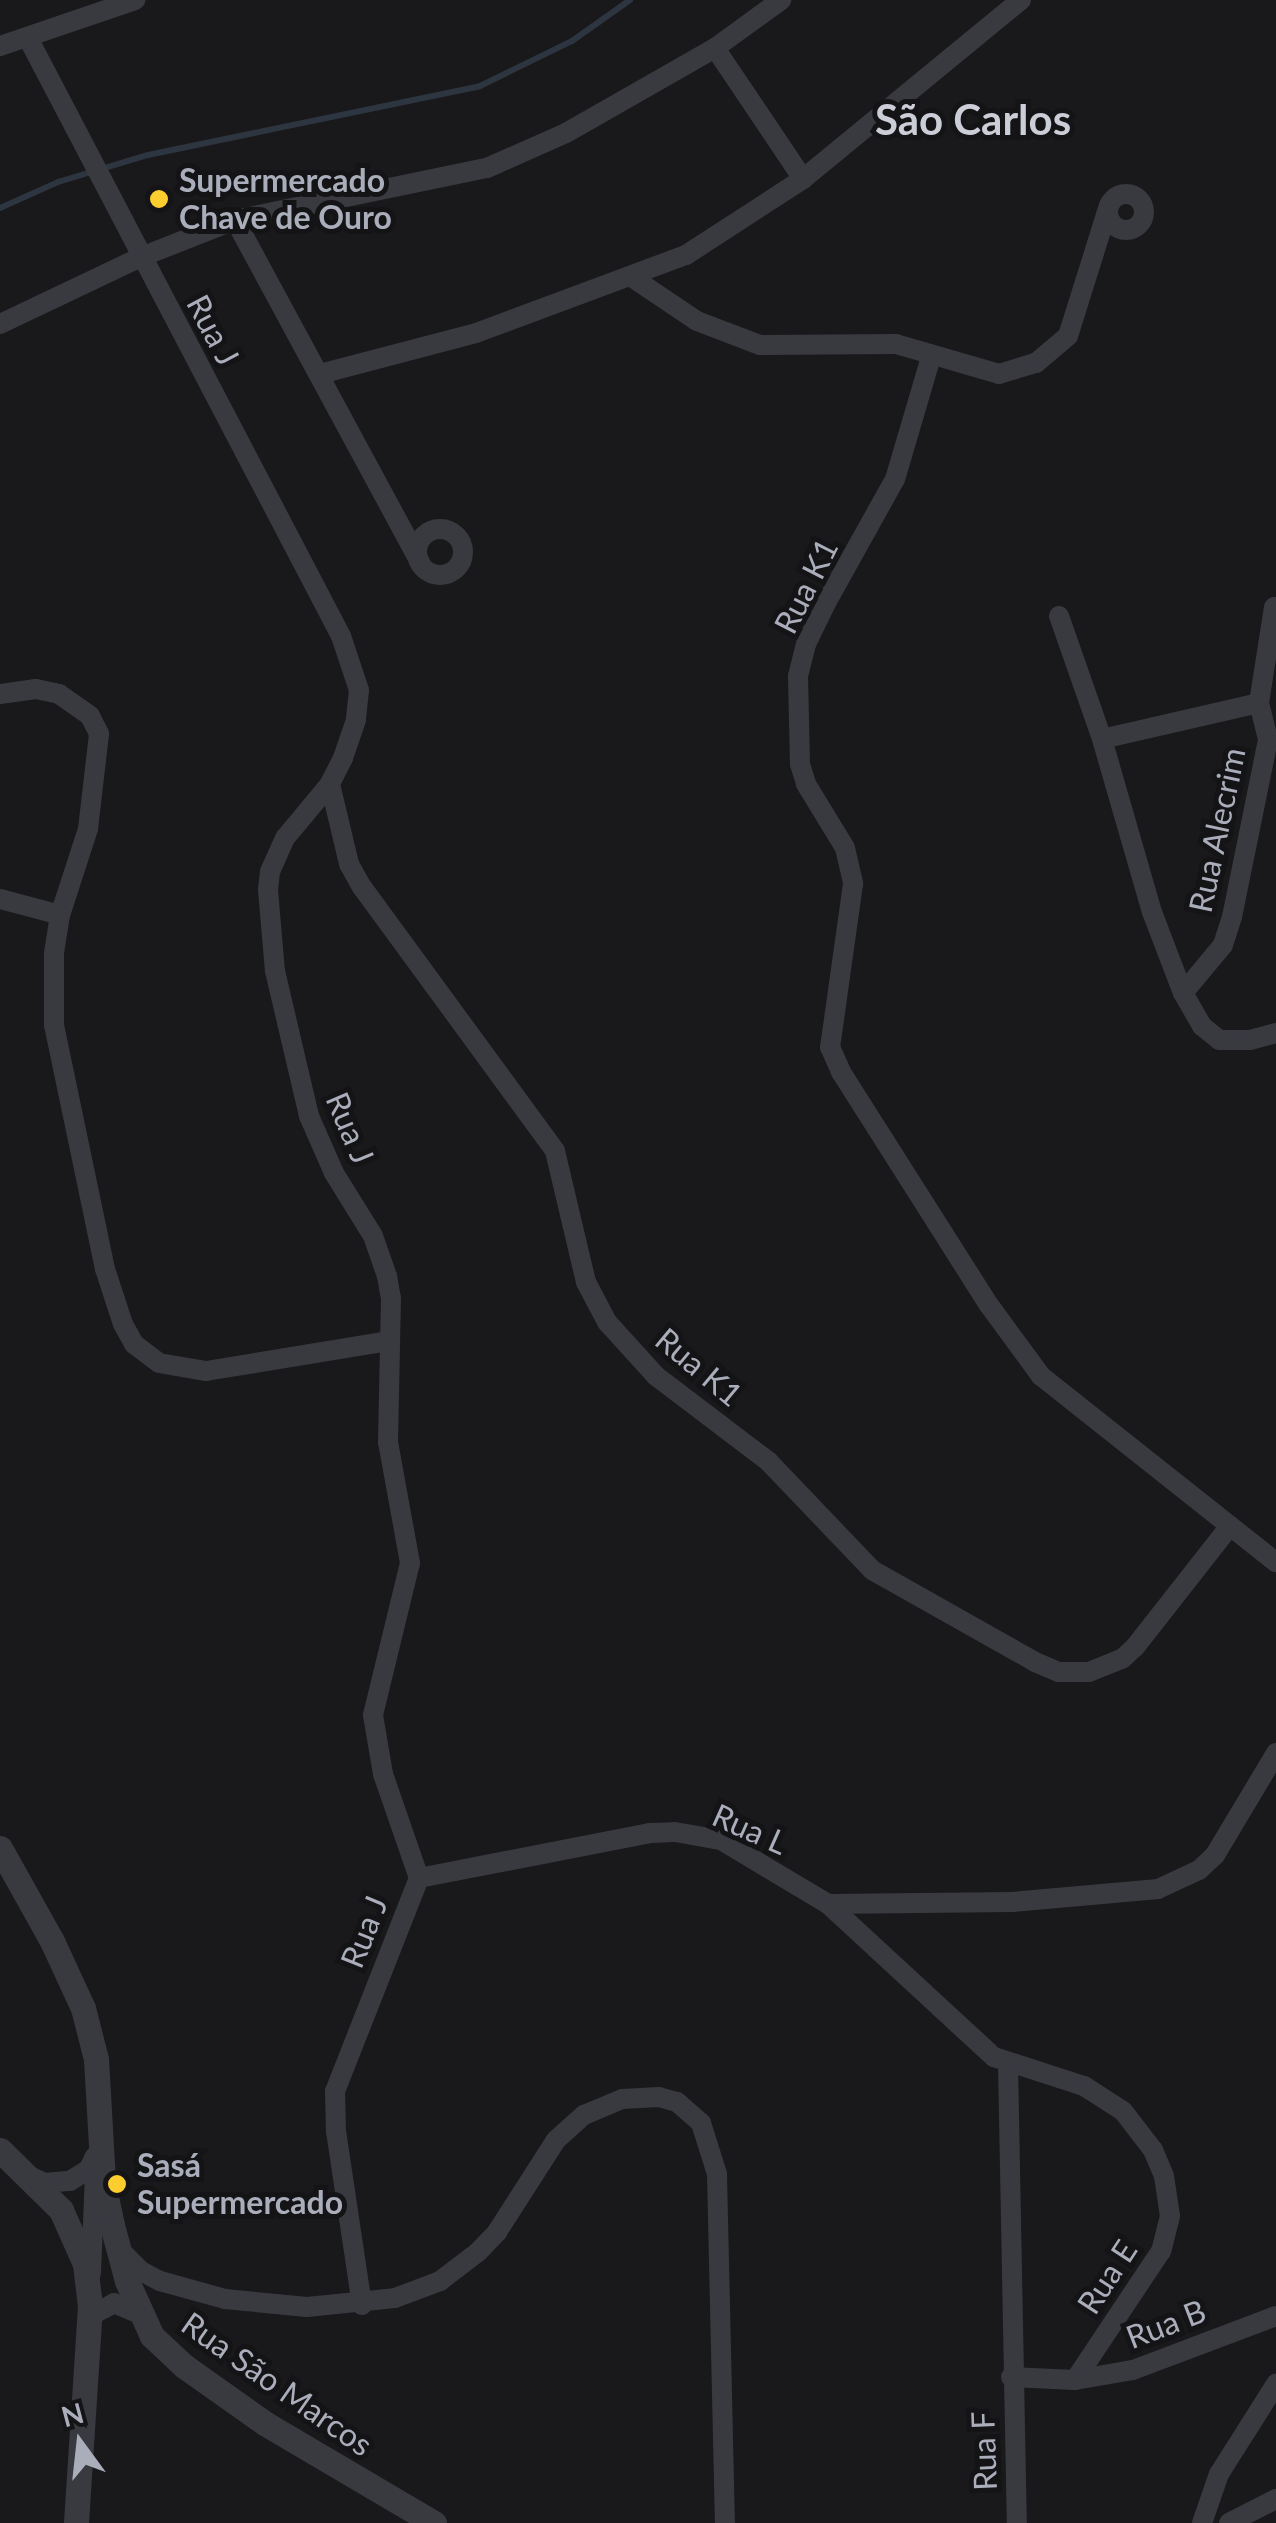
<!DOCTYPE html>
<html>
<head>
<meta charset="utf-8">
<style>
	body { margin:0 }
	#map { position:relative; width:1276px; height:2523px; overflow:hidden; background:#19181b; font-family:Lato,sans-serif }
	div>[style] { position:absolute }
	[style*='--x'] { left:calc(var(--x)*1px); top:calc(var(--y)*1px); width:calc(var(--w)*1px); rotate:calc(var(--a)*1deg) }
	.stream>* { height:6px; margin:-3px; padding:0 3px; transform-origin:3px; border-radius:3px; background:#2d3640 }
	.minor>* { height:20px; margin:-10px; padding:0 10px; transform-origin:10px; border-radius:10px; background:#393a40 }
	.minor>.ring { margin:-10px; padding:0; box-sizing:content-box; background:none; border:20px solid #393a40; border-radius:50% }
	.tertiary>* { height:25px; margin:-12.5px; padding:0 12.5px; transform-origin:12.5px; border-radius:12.5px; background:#393a40 }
	.dots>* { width:28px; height:28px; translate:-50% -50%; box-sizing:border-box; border:5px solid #141316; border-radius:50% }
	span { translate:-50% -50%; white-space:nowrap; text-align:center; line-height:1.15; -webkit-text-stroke:10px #141316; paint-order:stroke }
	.poi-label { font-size:32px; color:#aaaebb; font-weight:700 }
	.left { translate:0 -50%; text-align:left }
	.street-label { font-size:32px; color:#aaaebb }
	.district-label { font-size:42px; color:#cbcdd7; font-weight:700 }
	.north { position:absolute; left:30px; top:2393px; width:100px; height:100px; -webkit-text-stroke:8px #141316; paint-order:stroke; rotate:345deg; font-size:28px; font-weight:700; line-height:40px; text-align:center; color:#aaaebb }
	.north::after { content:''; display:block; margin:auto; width:35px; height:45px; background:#aaaebb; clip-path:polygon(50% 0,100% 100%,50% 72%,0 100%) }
</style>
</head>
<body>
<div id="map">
	<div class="stream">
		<div style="--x:0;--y:208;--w:64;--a:-24.1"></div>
		<div style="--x:58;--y:182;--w:94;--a:-16.7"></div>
		<div style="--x:148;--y:155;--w:339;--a:-11.7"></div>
		<div style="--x:480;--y:86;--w:102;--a:-26.1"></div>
		<div style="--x:572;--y:41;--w:71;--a:-35.3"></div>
	</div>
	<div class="minor">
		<div style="--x:28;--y:38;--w:675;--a:62.37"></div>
		<div style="--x:341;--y:636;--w:57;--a:71.6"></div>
		<div style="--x:359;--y:690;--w:30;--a:96"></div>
		<div style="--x:356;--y:720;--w:40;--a:108.9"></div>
		<div style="--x:343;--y:758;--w:29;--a:117"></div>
		<div style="--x:330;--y:784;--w:70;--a:129.8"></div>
		<div style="--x:285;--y:838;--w:36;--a:114"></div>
		<div style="--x:270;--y:871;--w:19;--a:96"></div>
		<div style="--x:268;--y:890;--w:81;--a:85.1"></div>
		<div style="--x:275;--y:971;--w:149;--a:76.8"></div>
		<div style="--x:309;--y:1116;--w:62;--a:66.3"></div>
		<div style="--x:334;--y:1173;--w:74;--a:58.2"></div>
		<div style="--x:373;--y:1236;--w:42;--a:70.7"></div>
		<div style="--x:387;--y:1276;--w:22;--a:80"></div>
		<div style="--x:391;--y:1298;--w:144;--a:91.2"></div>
		<div style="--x:388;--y:1442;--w:123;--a:79.7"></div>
		<div style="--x:410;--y:1563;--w:156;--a:103.7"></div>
		<div style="--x:373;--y:1715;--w:60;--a:80.4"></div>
		<div style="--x:383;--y:1774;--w:110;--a:70.9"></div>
		<div style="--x:419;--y:1878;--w:229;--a:111.5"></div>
		<div style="--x:335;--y:2091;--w:40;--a:88.6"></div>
		<div style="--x:336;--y:2131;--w:176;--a:81.5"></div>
		<div style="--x:0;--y:46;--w:143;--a:-18.8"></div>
		<div style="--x:715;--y:48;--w:158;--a:56.1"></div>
		<div class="ring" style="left:1108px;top:194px;width:16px;height:16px"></div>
		<div style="--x:235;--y:220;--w:389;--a:61.6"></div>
		<div style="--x:633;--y:278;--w:77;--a:33.9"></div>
		<div style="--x:697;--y:321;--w:67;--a:20.9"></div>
		<div style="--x:760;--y:345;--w:136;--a:-0.4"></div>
		<div style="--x:896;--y:344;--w:107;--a:16.2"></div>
		<div style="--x:999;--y:374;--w:39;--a:-17"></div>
		<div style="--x:1036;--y:363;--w:42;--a:-40.2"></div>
		<div style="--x:1068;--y:336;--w:137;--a:-72.6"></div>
		<div style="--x:0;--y:324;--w:156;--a:-25.4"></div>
		<div style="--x:141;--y:257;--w:101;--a:-21.5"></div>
		<div style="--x:235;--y:220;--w:257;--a:-11.7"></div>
		<div style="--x:487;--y:168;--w:86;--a:-23.9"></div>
		<div style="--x:566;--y:133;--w:172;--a:-29.7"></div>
		<div style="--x:715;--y:48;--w:82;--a:-36"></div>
		<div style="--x:931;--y:357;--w:127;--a:106.4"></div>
		<div style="--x:895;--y:479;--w:142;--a:119.1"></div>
		<div style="--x:826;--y:603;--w:46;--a:116"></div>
		<div style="--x:806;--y:644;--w:33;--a:104"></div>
		<div style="--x:798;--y:676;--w:88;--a:88.7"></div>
		<div style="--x:800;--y:764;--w:21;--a:73"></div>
		<div style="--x:806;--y:784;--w:75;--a:58.6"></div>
		<div style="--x:845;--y:848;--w:37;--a:77"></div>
		<div style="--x:853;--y:884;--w:165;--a:98"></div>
		<div style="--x:830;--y:1047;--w:27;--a:66"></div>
		<div style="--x:841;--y:1072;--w:276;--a:57.6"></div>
		<div style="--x:989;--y:1305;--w:88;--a:53.8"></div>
		<div style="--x:1041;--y:1376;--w:300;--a:38.4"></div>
		<div style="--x:320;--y:374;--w:161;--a:-14.7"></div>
		<div style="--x:476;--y:333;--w:224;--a:-20.4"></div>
		<div style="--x:686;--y:255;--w:140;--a:-33"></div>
		<div style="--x:803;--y:179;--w:282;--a:-39.4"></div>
		<div class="ring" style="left:417px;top:529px;width:26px;height:26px"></div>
		<div style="--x:1274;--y:607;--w:97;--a:98.9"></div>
		<div style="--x:1259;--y:703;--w:38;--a:76"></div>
		<div style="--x:1268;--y:740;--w:181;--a:101.5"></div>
		<div style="--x:1232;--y:917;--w:29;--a:108"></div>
		<div style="--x:1223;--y:945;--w:62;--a:129.8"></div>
		<div style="--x:1183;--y:993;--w:38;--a:60"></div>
		<div style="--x:1202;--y:1026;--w:22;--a:39"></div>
		<div style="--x:1219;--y:1040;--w:31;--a:0"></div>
		<div style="--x:1250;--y:1040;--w:27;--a:-15"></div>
		<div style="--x:1059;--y:616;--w:130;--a:70.7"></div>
		<div style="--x:1102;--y:739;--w:180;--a:73.9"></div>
		<div style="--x:1152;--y:912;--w:87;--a:69.1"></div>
		<div style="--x:0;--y:694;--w:36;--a:-8"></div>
		<div style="--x:36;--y:689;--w:24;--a:12"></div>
		<div style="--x:59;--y:694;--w:38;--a:35"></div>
		<div style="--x:90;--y:716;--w:20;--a:63"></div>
		<div style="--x:99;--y:734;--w:96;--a:96.6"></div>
		<div style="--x:88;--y:829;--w:90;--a:108"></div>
		<div style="--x:60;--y:915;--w:39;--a:99"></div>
		<div style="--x:54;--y:954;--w:71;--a:90"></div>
		<div style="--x:54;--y:1025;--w:249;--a:78.2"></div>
		<div style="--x:105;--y:1269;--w:58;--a:71.9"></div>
		<div style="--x:123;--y:1324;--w:23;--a:61"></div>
		<div style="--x:134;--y:1344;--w:31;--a:37"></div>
		<div style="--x:159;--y:1363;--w:48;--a:9.7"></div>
		<div style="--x:206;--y:1371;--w:186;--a:-9.3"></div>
		<div style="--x:1102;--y:739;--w:161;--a:-12.9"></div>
		<div style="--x:330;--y:784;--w:82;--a:76.6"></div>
		<div style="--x:349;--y:864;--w:26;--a:61"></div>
		<div style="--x:362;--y:887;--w:327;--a:53.8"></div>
		<div style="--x:555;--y:1151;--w:135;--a:76.7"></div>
		<div style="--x:586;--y:1282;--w:45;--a:62.3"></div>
		<div style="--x:607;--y:1322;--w:73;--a:47.8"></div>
		<div style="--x:656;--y:1376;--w:141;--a:37.2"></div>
		<div style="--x:768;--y:1461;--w:151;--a:46.3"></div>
		<div style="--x:872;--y:1570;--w:187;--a:29.4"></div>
		<div style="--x:1035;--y:1662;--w:25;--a:23"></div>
		<div style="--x:1058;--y:1672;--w:31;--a:0"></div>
		<div style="--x:1089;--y:1672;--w:35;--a:-22"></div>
		<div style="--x:1122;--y:1659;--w:18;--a:-43"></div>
		<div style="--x:1135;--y:1647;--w:154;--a:-51.9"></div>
		<div style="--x:0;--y:899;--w:62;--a:14.9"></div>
		<div style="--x:419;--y:1878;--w:235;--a:-11"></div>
		<div style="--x:650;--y:1833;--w:25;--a:-2"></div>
		<div style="--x:675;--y:1832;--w:47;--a:9.9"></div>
		<div style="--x:721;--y:1840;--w:125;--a:30.9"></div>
		<div style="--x:828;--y:1904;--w:226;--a:42.7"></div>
		<div style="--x:994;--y:2057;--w:95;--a:17.9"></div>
		<div style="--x:1084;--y:2086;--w:46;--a:32.7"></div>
		<div style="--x:1123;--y:2111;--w:49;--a:52.4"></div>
		<div style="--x:1153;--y:2150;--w:28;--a:67"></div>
		<div style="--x:1164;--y:2176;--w:40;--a:81.5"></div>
		<div style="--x:1170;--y:2216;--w:36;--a:104"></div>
		<div style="--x:1161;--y:2251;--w:155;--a:123.7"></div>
		<div style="--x:1075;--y:2380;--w:64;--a:-177.3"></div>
		<div style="--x:828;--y:1904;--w:184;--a:-0.6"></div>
		<div style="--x:1012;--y:1902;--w:147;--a:-5.1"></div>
		<div style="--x:1158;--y:1889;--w:45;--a:-24.9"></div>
		<div style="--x:1199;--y:1870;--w:22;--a:-43"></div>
		<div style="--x:1215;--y:1855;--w:119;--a:-59.1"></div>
		<div style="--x:1008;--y:2064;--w:459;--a:88.9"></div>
		<div style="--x:29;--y:2176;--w:17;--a:24"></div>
		<div style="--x:45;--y:2183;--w:25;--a:-5"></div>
		<div style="--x:70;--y:2181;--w:22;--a:-32"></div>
		<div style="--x:89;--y:2169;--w:14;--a:-65"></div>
		<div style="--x:120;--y:2250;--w:30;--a:45"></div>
		<div style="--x:141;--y:2271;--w:21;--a:28"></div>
		<div style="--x:160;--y:2281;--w:67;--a:15.5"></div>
		<div style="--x:225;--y:2299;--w:82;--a:5.6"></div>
		<div style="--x:307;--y:2307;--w:88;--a:-5.8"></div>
		<div style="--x:395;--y:2298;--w:48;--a:-20.7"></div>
		<div style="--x:440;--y:2281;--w:48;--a:-37.3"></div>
		<div style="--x:478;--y:2252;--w:28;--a:-46"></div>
		<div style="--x:497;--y:2232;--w:109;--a:-57.3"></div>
		<div style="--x:556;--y:2140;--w:38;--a:-42"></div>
		<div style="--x:584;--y:2115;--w:41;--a:-22.8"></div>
		<div style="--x:622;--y:2099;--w:37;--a:-3"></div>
		<div style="--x:659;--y:2097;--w:19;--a:16"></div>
		<div style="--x:677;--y:2102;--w:32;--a:41"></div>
		<div style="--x:701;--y:2123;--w:53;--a:72.6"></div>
		<div style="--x:717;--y:2174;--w:349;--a:88.7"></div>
		<div style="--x:91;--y:2273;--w:101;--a:-87.7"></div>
		<div style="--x:90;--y:2316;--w:27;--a:-28"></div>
		<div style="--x:114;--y:2303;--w:28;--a:23"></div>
		<div style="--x:140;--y:2314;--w:4;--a:-90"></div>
		<div style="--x:1075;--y:2380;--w:59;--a:-9.8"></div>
		<div style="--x:1133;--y:2370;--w:153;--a:-20.7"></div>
		<div style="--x:1202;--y:2523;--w:52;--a:-70.9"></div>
		<div style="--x:1219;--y:2474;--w:107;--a:-57.7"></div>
		<div style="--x:1229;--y:2523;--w:53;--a:-27.1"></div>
	</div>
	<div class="tertiary">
		<div style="--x:0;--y:1848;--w:107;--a:60.8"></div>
		<div style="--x:52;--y:1941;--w:74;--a:65.2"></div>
		<div style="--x:83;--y:2008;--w:53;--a:75.7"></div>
		<div style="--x:96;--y:2059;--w:123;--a:86.7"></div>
		<div style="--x:103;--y:2182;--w:44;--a:78.2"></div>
		<div style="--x:112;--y:2225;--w:58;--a:75"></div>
		<div style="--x:127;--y:2281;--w:60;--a:65.6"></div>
		<div style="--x:152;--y:2336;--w:44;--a:43.2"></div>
		<div style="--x:184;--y:2366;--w:100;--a:35.3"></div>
		<div style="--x:266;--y:2424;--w:195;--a:30.5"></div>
		<div style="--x:0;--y:2150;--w:86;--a:44.5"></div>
		<div style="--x:61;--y:2210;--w:59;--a:66"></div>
		<div style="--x:85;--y:2264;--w:42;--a:83.2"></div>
		<div style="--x:90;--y:2306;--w:217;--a:93.7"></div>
	</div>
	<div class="dots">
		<div style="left:159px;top:199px;background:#fccd2f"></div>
		<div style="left:117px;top:2184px;background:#fccd2f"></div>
	</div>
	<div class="poi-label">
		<span class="left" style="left:179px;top:199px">Supermercado<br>Chave de Ouro</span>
		<span class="left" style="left:137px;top:2184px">Sasá<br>Supermercado</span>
	</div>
	<div class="street-label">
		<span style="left:213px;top:330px;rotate:62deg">Rua J</span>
		<span style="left:806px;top:586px;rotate:-63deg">Rua K1</span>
		<span style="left:1217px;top:830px;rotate:-78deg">Rua Alecrim</span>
		<span style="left:350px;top:1128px;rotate:67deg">Rua J</span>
		<span style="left:699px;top:1367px;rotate:40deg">Rua K1</span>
		<span style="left:750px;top:1829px;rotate:24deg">Rua L</span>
		<span style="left:364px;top:1932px;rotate:-68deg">Rua J</span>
		<span style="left:1107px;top:2277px;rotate:-57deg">Rua E</span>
		<span style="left:1166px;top:2324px;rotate:-21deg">Rua B</span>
		<span style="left:277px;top:2384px;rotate:35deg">Rua São Marcos</span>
		<span style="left:984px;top:2451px;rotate:-92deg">Rua F</span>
	</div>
	<div class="district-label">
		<span style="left:973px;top:119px">São Carlos</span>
	</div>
	<div class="north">N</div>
</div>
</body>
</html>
